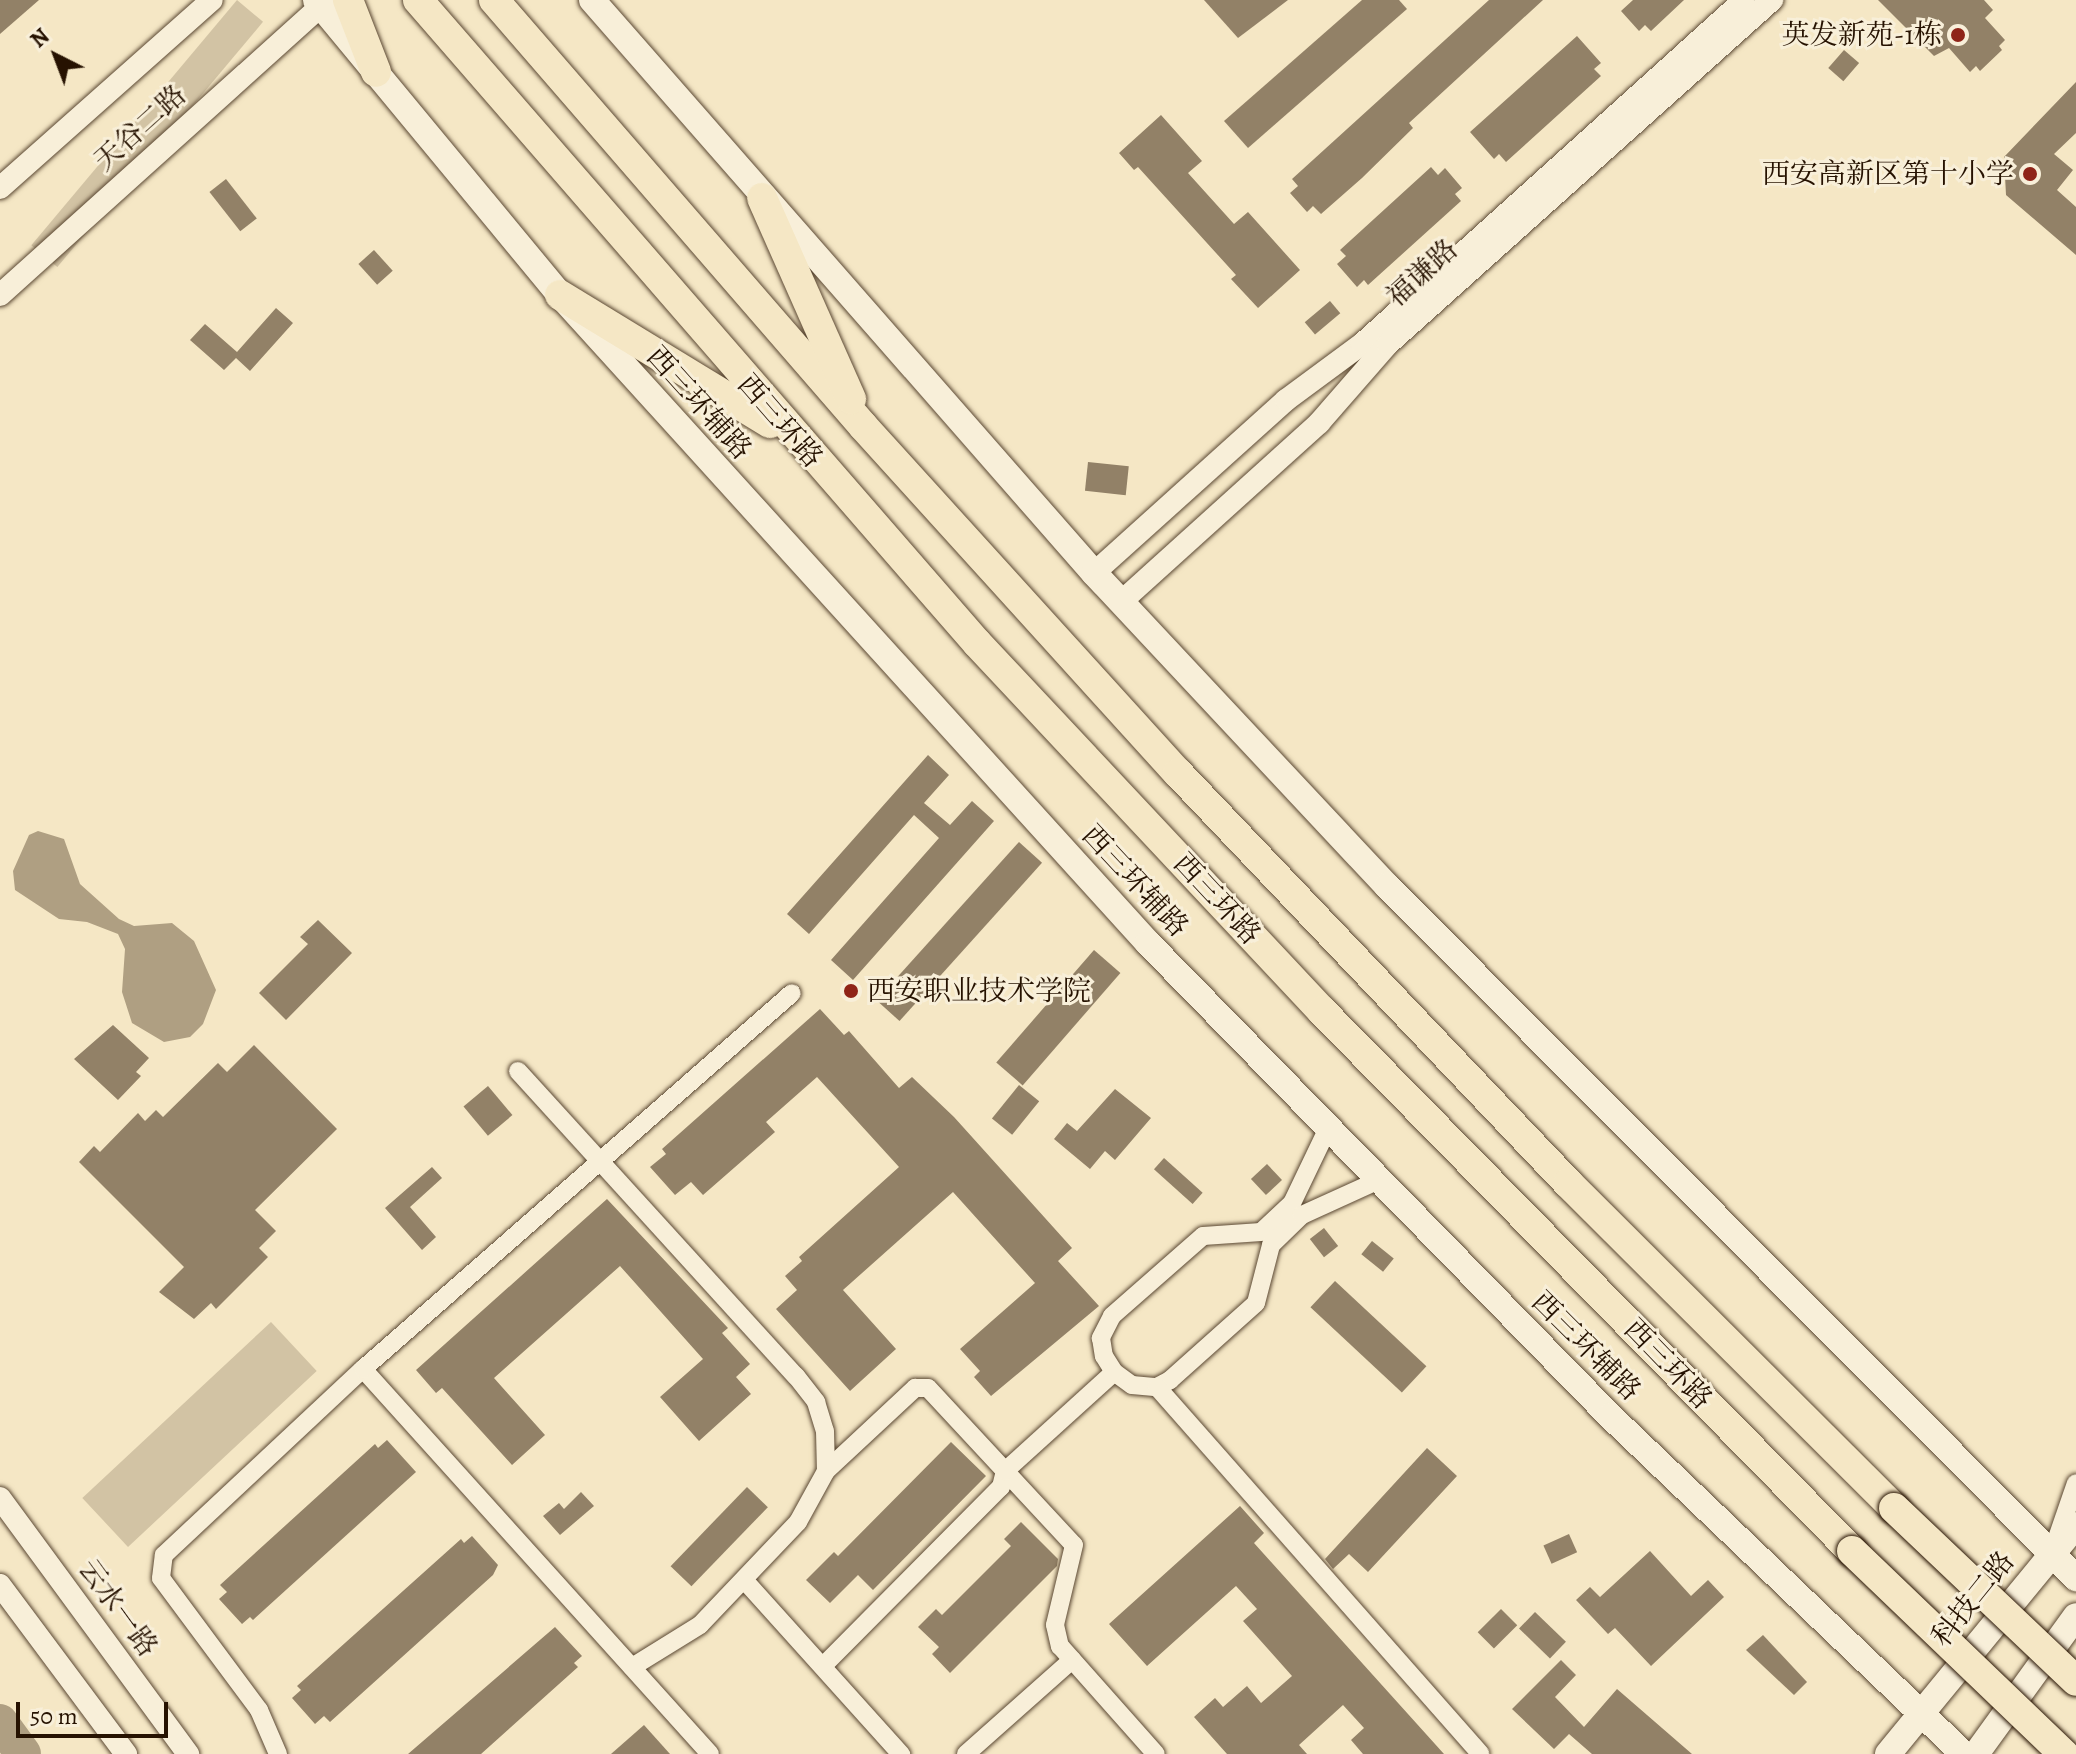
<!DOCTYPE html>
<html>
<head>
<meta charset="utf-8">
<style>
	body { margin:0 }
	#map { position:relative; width:2076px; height:1754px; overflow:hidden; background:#f5e7c5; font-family:Alegreya,"Noto Serif SC",serif }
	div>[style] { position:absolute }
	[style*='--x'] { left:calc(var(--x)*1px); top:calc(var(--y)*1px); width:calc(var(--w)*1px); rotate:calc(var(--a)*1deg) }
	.green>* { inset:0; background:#d2c3a4; transform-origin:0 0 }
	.water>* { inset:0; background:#af9f82 }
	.river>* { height:36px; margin:-18px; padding:0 18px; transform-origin:18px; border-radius:18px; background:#af9f82 }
	.building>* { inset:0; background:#928167; transform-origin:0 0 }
	.roads { filter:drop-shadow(0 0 2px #5a4732) drop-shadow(0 0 2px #5a4732) }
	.minor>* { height:18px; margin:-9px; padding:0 9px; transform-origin:9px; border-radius:9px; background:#f8efd9 }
	.tertiary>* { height:22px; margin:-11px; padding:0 11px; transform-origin:11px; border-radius:11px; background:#f8efd9 }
	.secondary>* { height:26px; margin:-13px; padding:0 13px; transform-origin:13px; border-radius:13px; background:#f8efd9 }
	.trunk>* { height:30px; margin:-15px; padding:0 15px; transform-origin:15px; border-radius:15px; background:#f5e7c5 }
	.bridges { filter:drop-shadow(0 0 2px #261201) drop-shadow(0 0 2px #261201) }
	.trunk-bridge>* { height:30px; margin:-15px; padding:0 15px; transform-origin:15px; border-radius:15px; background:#f5e7c5 }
	.dots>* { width:22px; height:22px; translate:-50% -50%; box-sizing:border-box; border:4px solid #f8efd9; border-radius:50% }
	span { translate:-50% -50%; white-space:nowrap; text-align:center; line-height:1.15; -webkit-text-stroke:6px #f8efd9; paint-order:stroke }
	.poi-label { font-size:28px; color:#261201 }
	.right { translate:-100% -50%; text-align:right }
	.left { translate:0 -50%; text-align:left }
	.street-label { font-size:28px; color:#261201 }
	.north { position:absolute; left:16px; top:16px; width:80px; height:80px; -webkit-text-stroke:6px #f8efd9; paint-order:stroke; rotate:318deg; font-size:22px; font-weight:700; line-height:32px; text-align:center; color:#261201 }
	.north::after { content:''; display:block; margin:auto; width:28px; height:36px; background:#261201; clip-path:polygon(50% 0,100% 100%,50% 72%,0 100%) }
	.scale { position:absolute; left:16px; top:1702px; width:152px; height:36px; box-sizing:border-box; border:4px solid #261201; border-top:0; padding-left:10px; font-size:24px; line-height:28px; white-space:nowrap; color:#261201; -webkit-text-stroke:6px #f8efd9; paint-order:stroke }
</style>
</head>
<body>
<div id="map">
	<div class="green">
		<div style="left:237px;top:0;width:34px;height:320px;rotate:40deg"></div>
		<div style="left:271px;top:1322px;width:67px;height:258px;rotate:47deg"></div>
	</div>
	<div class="water">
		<div style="clip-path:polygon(38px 831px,64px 839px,80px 884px,119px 919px,134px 926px,172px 923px,194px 941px,216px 990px,203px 1024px,190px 1037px,164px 1042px,132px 1023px,122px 992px,125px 949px,118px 934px,87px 922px,59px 919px,15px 890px,13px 871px,29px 835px)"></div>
	</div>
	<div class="river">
		<div style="--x:0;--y:1722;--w:39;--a:54"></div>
	</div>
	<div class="building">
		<div style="clip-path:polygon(0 0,39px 0,0 34px)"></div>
		<div style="clip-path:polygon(1204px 0,1288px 0,1238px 38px)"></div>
		<div style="clip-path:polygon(1362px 0,1399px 0,1407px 9px,1248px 148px,1224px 121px)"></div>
		<div style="clip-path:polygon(1489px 0,1543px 0,1409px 123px,1413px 128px,1362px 178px,1321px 214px,1313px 206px,1307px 212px,1290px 193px,1298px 186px,1292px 179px)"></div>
		<div style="clip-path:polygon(1633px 0,1684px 0,1651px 31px,1645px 25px,1639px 31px,1621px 11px)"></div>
		<div style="clip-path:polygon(1878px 0,1984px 0,1993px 10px,1985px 18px,2005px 40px,1999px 46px,2002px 50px,1980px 71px,1976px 66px,1970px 72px,1949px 48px,1934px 56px)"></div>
		<div style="clip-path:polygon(1577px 36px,1601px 63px,1594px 69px,1601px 76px,1506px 162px,1499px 154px,1494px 159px,1470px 132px)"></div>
		<div style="left:1844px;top:50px;width:20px;height:24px;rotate:41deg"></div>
		<div style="clip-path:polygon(2076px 82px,2076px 133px,2054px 154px,2073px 170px,2057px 190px,2076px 207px,2076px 255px,2006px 195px,2004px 157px)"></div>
		<div style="clip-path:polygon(1161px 115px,1202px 161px,1188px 173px,1234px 224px,1248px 212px,1300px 270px,1258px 308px,1231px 279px,1236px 275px,1138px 167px,1134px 170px,1119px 153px)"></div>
		<div style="clip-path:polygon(1431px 167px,1438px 175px,1445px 168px,1462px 188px,1455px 194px,1461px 201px,1368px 285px,1364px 280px,1357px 287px,1337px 264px,1346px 256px,1340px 250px)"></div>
		<div style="left:226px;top:179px;width:50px;height:21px;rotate:52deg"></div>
		<div style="left:374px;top:250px;width:28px;height:21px;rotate:48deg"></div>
		<div style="left:1330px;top:301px;width:16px;height:33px;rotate:50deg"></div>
		<div style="clip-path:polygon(276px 308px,293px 323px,250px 371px,236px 358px,224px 370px,190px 340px,205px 324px,237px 352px)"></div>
		<div style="left:1088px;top:462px;width:41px;height:29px;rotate:6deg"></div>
		<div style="clip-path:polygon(928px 755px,949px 775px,924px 803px,950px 825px,972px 801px,994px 821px,853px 980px,831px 960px,939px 838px,914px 815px,809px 934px,787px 914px)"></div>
		<div style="left:1019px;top:842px;width:31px;height:213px;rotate:42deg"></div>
		<div style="clip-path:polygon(318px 920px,352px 953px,286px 1020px,259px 993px,308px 944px,300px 937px)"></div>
		<div style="left:1094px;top:950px;width:35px;height:149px;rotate:41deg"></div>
		<div style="clip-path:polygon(820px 1009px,844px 1035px,849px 1031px,899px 1088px,912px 1077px,954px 1117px,1072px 1248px,1058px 1261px,1099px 1306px,991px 1396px,974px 1377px,980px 1371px,960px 1349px,1035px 1283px,953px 1192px,843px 1290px,896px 1349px,850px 1391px,776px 1309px,797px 1290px,785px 1276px,802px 1261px,799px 1257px,899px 1167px,817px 1077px,766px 1122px,775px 1132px,703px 1195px,691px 1182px,675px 1195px,650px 1167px,666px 1154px,662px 1149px)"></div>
		<div style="clip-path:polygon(113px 1025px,149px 1058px,136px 1072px,141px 1076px,118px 1100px,74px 1059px)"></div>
		<div style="clip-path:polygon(254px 1045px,337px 1129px,255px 1210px,276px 1231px,259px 1248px,268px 1257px,216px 1309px,211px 1303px,194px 1319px,159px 1292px,184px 1267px,79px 1162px,94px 1146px,100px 1152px,138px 1113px,145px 1121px,156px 1110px,163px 1117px,218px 1063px,227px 1072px)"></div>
		<div style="left:1019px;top:1085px;width:26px;height:43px;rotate:39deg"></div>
		<div style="left:488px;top:1086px;width:38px;height:32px;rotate:50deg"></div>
		<div style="clip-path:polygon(1115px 1089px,1151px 1118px,1115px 1160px,1105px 1151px,1090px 1169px,1054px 1139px,1067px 1123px,1077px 1131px)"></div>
		<div style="left:1164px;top:1158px;width:52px;height:15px;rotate:42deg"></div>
		<div style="left:1267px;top:1164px;width:22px;height:22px;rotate:47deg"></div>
		<div style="clip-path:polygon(432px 1167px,442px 1178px,410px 1207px,436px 1237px,422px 1250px,385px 1208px)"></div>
		<div style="clip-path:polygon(607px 1199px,728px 1328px,722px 1333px,750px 1364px,736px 1377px,751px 1394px,699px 1441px,660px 1397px,703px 1359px,620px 1266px,494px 1378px,545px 1435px,512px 1465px,442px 1388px,436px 1393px,416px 1370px)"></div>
		<div style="left:1324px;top:1228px;width:23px;height:18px;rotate:52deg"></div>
		<div style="left:1372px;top:1241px;width:28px;height:17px;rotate:39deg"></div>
		<div style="left:1335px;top:1281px;width:125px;height:36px;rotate:43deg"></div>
		<div style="clip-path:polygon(387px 1440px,416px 1472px,253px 1620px,250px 1617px,242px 1624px,219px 1599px,227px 1592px,220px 1585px,375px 1444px,378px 1448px)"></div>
		<div style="clip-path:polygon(951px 1442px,986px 1476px,873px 1590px,858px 1575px,830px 1603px,806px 1580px,834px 1552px,838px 1556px)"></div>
		<div style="clip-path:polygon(1427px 1448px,1457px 1476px,1368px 1572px,1349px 1554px,1333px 1569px,1325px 1559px)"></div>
		<div style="left:747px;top:1487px;width:29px;height:110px;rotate:44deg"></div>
		<div style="clip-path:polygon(581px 1492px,594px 1506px,560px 1535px,543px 1516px,559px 1503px,564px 1509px)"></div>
		<div style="clip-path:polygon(1240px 1506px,1264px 1533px,1254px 1543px,1444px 1754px,1363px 1754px,1351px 1740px,1364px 1728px,1343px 1705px,1299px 1745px,1307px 1754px,1227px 1754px,1194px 1717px,1215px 1698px,1223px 1707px,1247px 1686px,1261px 1703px,1292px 1676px,1243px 1621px,1257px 1609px,1236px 1586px,1147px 1666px,1109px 1624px)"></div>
		<div style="clip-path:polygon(1021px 1522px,1058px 1559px,1057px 1566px,950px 1673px,932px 1654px,939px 1647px,918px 1627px,936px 1609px,942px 1615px,1011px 1546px,1004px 1539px)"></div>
		<div style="left:1569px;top:1534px;width:20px;height:28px;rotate:66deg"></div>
		<div style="clip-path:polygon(472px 1536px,498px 1565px,493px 1575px,330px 1722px,324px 1716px,315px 1724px,292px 1698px,301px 1690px,297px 1686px,461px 1539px,464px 1543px)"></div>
		<div style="clip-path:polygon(1650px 1551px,1691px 1596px,1708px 1580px,1724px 1597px,1651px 1666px,1615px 1628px,1608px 1634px,1576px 1600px,1590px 1587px,1600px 1597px)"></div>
		<div style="left:1501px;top:1609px;width:23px;height:33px;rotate:45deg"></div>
		<div style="left:1535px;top:1612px;width:43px;height:23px;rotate:44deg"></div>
		<div style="clip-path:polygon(555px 1627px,582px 1656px,574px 1663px,578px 1667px,481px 1754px,408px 1754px)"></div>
		<div style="clip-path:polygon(1763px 1635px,1807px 1682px,1794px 1695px,1746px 1650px)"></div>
		<div style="clip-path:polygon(1561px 1660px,1576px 1675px,1555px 1697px,1584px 1727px,1617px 1689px,1692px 1754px,1592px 1754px,1569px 1734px,1554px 1749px,1512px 1709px)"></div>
		<div style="clip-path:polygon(644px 1725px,670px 1754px,611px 1754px)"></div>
	</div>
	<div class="roads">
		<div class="minor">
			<div style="--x:518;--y:1071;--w:413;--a:47.7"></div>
			<div style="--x:796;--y:1376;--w:33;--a:52"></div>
			<div style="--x:816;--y:1402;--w:30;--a:73"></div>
			<div style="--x:825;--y:1431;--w:40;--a:88.6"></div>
			<div style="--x:826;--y:1471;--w:58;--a:118.8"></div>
			<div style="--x:798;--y:1522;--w:142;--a:133.6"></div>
			<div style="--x:700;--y:1625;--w:80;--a:148.3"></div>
			<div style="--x:1328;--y:1128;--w:83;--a:115.6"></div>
			<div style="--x:1292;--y:1203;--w:42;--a:136.9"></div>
			<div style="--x:1261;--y:1232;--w:58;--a:176.1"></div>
			<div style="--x:1203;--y:1236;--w:121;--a:138.7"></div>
			<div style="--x:1112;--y:1316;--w:25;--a:117"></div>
			<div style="--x:1101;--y:1338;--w:18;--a:81"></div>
			<div style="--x:1104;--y:1356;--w:19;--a:58"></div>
			<div style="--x:1114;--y:1372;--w:22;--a:36"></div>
			<div style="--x:1132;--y:1385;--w:25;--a:5"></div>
			<div style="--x:1157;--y:1387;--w:15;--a:-28"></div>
			<div style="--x:1170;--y:1380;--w:115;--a:-41.8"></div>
			<div style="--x:1256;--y:1303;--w:60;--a:-75.5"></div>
			<div style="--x:1271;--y:1245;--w:43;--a:-44.1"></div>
			<div style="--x:1302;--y:1215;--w:85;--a:-24.4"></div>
			<div style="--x:363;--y:1369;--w:518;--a:47.97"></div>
			<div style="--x:1157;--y:1387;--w:489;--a:48.6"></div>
			<div style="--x:826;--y:1471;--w:122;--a:-43"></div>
			<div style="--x:915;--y:1388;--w:13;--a:0"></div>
			<div style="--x:928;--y:1388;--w:214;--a:47.1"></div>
			<div style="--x:1074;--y:1545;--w:82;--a:103.4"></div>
			<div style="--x:1055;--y:1625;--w:22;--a:77"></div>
			<div style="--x:1060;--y:1646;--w:144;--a:48.4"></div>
			<div style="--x:2056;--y:1541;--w:61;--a:-71"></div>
			<div style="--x:746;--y:1582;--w:232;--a:48"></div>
			<div style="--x:823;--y:1666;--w:252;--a:-45.2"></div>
			<div style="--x:1001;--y:1487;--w:16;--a:-76"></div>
			<div style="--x:1005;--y:1471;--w:147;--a:-42.2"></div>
			<div style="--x:278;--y:1754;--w:48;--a:-113.4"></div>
			<div style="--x:259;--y:1710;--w:164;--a:-126.6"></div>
			<div style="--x:161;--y:1578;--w:23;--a:-83"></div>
			<div style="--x:164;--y:1555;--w:272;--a:-43.1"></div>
			<div style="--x:363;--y:1369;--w:570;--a:-41.23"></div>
			<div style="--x:966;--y:1754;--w:142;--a:-41.6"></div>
		</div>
		<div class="tertiary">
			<div style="--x:0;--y:188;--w:283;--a:-41.6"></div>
			<div style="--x:0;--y:295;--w:432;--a:-42"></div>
			<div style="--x:1094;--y:573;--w:258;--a:-42"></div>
			<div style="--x:1286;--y:400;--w:94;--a:-36.4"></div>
			<div style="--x:1362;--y:344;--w:514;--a:-42"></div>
			<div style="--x:1122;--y:601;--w:266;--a:-42.1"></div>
			<div style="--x:1319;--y:423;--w:105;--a:-48.9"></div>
			<div style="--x:1388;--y:344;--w:516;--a:-41.86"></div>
			<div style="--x:0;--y:1498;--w:318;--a:53.7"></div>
			<div style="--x:0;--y:1585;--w:211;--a:53.3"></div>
		</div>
		<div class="secondary">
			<div style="--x:316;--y:0;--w:383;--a:50.4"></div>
			<div style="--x:560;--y:295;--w:875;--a:47.78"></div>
			<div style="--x:1148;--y:943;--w:661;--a:45.67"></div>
			<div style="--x:1610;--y:1416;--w:489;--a:43.7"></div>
			<div style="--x:592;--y:0;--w:762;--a:48.78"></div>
			<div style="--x:1094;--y:573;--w:429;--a:46.9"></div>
			<div style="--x:1387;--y:886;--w:977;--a:45.12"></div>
			<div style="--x:1888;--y:1754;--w:296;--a:-50.6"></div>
			<div style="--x:1976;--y:1754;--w:170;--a:-54.1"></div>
		</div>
		<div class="trunk">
			<div style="--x:348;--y:0;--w:77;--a:68.7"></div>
			<div style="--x:418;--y:0;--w:852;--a:49"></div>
			<div style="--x:977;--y:643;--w:504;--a:46.85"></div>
			<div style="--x:1322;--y:1011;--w:757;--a:45.54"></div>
			<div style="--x:494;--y:0;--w:564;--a:49.1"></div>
			<div style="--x:863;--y:426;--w:469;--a:47.8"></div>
			<div style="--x:1178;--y:773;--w:566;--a:46.43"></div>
			<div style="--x:1568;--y:1183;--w:460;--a:44.9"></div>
			<div style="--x:762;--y:198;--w:220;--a:66.1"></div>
			<div style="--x:560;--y:295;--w:246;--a:31.4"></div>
		</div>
	</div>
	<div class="bridges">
		<div class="trunk-bridge">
			<div style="--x:1894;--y:1508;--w:251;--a:43.5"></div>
			<div style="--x:1852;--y:1551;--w:294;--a:43.8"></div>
		</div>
	</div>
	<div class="dots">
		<div style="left:1958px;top:35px;background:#8f2418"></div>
		<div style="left:2030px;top:174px;background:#8f2418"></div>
		<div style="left:851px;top:991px;background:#8f2418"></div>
	</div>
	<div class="poi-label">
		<span class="right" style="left:1942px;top:35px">英发新苑-1栋</span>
		<span class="right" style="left:2014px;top:174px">西安高新区第十小学</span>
		<span class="left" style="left:867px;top:991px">西安职业技术学院</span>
	</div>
	<div class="street-label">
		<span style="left:140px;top:128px;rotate:-42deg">天谷二路</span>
		<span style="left:1422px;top:273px;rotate:-42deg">福谦路</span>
		<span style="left:699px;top:403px;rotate:48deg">西三环辅路</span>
		<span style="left:780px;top:421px;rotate:49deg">西三环路</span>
		<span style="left:1135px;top:881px;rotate:47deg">西三环辅路</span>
		<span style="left:1217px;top:899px;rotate:47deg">西三环路</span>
		<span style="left:1586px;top:1346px;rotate:45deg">西三环辅路</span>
		<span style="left:1668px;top:1364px;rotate:46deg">西三环路</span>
		<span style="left:1973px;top:1599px;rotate:-51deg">科技二路</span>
		<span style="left:118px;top:1608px;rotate:54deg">云水一路</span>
	</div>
	<div class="north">N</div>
	<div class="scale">50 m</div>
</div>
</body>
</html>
